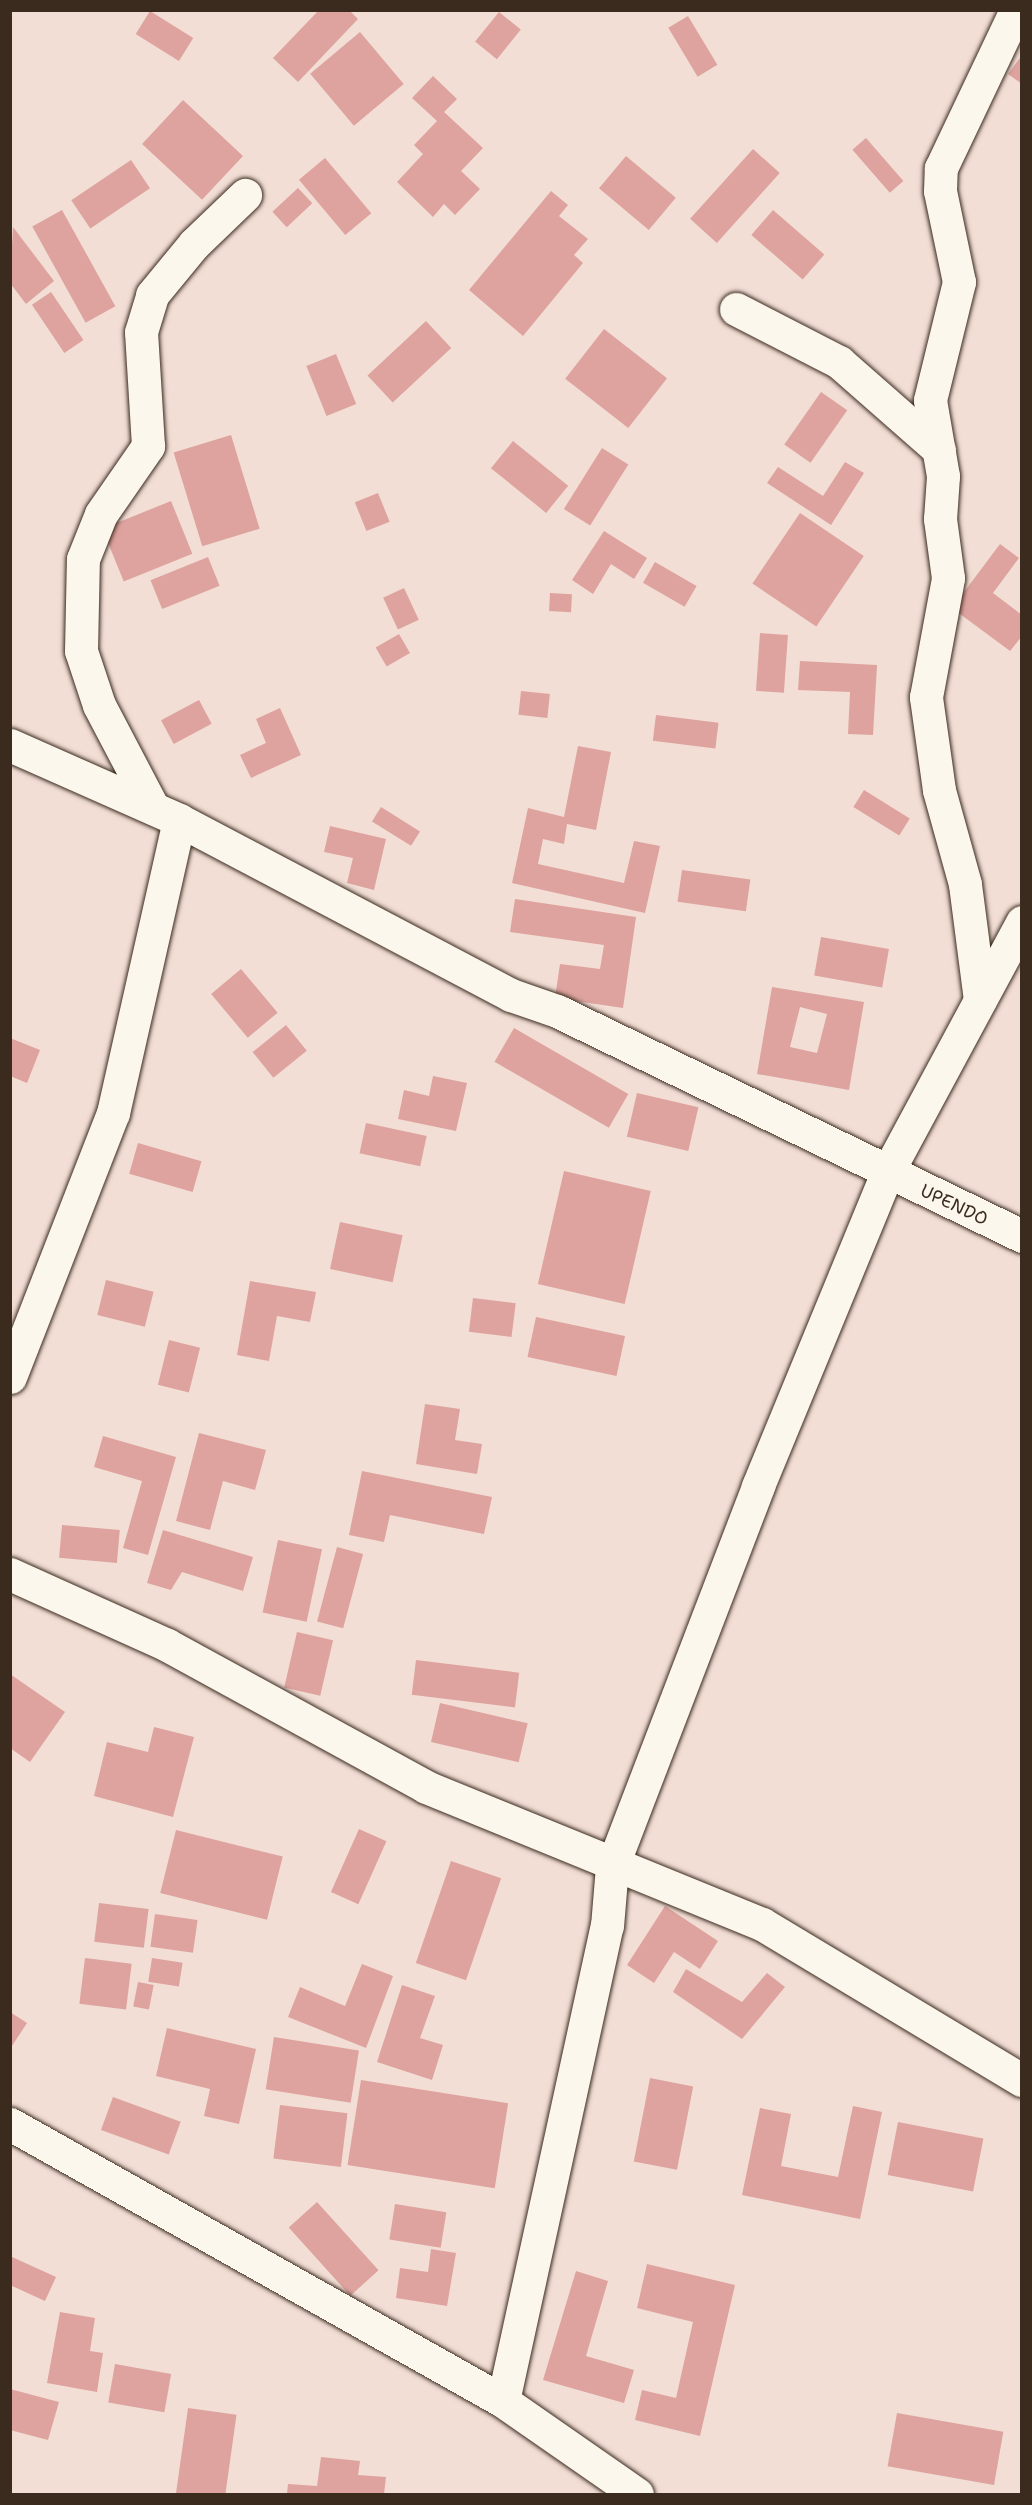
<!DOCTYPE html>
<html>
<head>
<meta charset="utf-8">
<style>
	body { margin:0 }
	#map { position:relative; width:1032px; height:2505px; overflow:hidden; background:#f2ded5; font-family:"Shantell Sans",sans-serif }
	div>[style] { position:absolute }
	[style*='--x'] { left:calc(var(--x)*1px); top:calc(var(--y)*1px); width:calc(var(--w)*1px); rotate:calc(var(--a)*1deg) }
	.building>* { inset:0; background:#dea39f; transform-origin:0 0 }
	.roads { filter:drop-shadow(0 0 2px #3b2a1e) drop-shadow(0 0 2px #3b2a1e) }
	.street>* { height:33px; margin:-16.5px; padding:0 16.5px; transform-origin:16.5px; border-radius:16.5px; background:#fbf7ec }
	span { translate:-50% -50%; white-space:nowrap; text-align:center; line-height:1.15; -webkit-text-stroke:4.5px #fbf7ec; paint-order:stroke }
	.street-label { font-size:18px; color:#3b2a1e }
	.frame { position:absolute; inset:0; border:12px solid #3b2a1e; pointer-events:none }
</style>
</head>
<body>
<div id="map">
	<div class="building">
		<div style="clip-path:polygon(319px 10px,349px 10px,358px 19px,298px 82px,273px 58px)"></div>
		<div style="left:150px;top:11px;width:51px;height:27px;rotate:32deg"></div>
		<div style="left:499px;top:12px;width:28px;height:38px;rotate:39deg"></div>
		<div style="left:688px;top:16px;width:57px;height:23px;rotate:59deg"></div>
		<div style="left:360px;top:32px;width:68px;height:65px;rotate:50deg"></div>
		<div style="clip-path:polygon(1022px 55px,1022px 84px,1008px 74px)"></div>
		<div style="clip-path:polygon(433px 76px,457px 99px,444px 112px,483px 148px,461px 171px,480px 189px,455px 215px,444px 204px,433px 217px,397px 182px,423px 154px,414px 145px,437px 121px,412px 98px)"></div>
		<div style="left:183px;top:100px;width:82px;height:60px;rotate:43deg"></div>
		<div style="left:866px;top:138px;width:57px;height:18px;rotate:49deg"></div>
		<div style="left:753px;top:149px;width:36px;height:94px;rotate:42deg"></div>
		<div style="left:626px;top:156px;width:65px;height:42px;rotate:40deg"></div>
		<div style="left:325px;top:158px;width:72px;height:34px;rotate:50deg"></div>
		<div style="left:131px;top:160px;width:34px;height:72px;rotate:56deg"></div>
		<div style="left:298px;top:188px;width:21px;height:35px;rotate:47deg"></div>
		<div style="clip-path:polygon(551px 191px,568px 205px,559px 216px,588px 239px,574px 255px,583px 263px,523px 336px,469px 290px)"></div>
		<div style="left:62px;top:210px;width:110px;height:34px;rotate:61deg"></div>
		<div style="left:773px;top:210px;width:68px;height:33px;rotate:41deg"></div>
		<div style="clip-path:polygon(13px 227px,54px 281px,26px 304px,10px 283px)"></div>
		<div style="left:51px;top:292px;width:58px;height:23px;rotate:56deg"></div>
		<div style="left:426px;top:321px;width:37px;height:80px;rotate:47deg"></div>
		<div style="left:604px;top:329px;width:80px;height:63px;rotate:38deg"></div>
		<div style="left:336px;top:354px;width:54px;height:32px;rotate:68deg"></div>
		<div style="left:821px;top:392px;width:32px;height:64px;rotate:35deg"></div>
		<div style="left:231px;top:435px;width:98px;height:60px;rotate:73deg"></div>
		<div style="left:513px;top:441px;width:71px;height:35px;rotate:39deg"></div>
		<div style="left:602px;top:448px;width:31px;height:72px;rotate:32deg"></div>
		<div style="clip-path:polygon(845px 462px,864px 473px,831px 525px,767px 483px,778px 467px,823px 496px)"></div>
		<div style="left:378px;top:493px;width:31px;height:25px;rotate:68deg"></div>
		<div style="left:171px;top:501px;width:57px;height:74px;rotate:68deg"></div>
		<div style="left:800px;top:513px;width:77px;height:85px;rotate:34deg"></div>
		<div style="clip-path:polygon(604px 531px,647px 558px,634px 579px,611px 564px,593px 594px,572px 580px)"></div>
		<div style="clip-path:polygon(1000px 544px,1019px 558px,993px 593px,1022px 615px,1022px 636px,1010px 651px,952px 608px)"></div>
		<div style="left:208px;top:557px;width:31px;height:62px;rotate:68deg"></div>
		<div style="left:655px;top:562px;width:48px;height:24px;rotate:30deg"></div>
		<div style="left:404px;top:588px;width:35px;height:23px;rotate:65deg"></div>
		<div style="left:550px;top:593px;width:22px;height:18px;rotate:3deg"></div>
		<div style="left:760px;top:633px;width:28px;height:58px;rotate:4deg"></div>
		<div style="left:399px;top:634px;width:22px;height:27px;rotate:60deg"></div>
		<div style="clip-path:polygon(800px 661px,877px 665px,873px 735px,848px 734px,850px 692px,798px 690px)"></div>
		<div style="left:521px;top:691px;width:29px;height:24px;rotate:6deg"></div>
		<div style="left:199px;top:700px;width:27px;height:43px;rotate:62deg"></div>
		<div style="clip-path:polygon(280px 708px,301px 755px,251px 778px,240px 755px,266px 743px,256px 719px)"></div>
		<div style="left:656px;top:715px;width:63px;height:26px;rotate:7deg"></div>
		<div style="clip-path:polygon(578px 746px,611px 752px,596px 830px,567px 824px,564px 844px,543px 839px,538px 864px,624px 883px,634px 841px,660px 846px,645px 913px,512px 883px,528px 808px,564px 817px)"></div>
		<div style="left:864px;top:790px;width:54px;height:20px;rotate:32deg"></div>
		<div style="left:381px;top:807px;width:46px;height:17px;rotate:32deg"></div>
		<div style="clip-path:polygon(330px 826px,386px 839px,374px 890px,347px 883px,353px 858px,324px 852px)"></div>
		<div style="left:682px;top:870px;width:69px;height:32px;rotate:8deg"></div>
		<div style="clip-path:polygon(515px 899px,636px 917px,623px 1008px,555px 998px,560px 964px,600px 969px,604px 945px,510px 932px)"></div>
		<div style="left:821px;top:937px;width:69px;height:39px;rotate:10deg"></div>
		<div style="left:241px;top:969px;width:57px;height:39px;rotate:50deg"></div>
		<div style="clip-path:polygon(evenodd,772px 987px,864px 1002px,849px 1090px,757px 1074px,772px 987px,800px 1007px,827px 1014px,817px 1053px,790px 1047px,800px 1007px)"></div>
		<div style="left:286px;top:1025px;width:33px;height:43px;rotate:51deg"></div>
		<div style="left:514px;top:1028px;width:132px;height:39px;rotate:30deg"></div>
		<div style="clip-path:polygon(10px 1038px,40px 1050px,27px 1083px,10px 1076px)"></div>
		<div style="clip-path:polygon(433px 1076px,467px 1083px,456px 1131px,398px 1119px,404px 1090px,429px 1096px)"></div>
		<div style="left:637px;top:1093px;width:63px;height:45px;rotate:13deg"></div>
		<div style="left:366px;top:1123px;width:62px;height:31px;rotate:12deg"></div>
		<div style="left:138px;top:1143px;width:66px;height:32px;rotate:16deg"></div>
		<div style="left:564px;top:1171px;width:89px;height:116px;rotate:13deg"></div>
		<div style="left:340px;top:1222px;width:64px;height:48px;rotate:12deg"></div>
		<div style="left:106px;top:1280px;width:49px;height:36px;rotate:14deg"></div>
		<div style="clip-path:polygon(250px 1281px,316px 1292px,310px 1322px,277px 1316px,269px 1361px,237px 1355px)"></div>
		<div style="left:473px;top:1298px;width:43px;height:34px;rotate:7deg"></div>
		<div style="left:536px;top:1317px;width:91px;height:41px;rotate:12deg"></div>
		<div style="left:169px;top:1340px;width:32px;height:46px;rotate:14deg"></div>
		<div style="clip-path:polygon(425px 1404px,460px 1409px,455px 1440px,482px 1444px,477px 1474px,416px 1464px)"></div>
		<div style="clip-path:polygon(199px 1433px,266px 1450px,255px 1490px,223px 1481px,210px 1530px,176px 1521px)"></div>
		<div style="clip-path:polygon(103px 1436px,176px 1457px,148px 1555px,123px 1548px,142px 1481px,94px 1467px)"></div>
		<div style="clip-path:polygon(362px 1471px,492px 1497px,484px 1534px,390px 1515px,384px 1542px,349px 1535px)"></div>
		<div style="left:62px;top:1525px;width:58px;height:33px;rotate:5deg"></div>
		<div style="clip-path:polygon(163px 1530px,253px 1557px,243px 1591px,182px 1572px,171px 1590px,147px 1583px)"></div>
		<div style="left:278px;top:1540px;width:45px;height:74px;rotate:12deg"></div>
		<div style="left:337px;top:1547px;width:27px;height:77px;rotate:15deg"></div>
		<div style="left:297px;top:1632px;width:37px;height:57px;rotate:13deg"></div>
		<div style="left:416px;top:1660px;width:104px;height:35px;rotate:7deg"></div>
		<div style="clip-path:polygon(10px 1674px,65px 1712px,30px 1762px,10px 1748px)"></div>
		<div style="left:440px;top:1703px;width:90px;height:40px;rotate:13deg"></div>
		<div style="clip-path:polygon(154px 1727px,194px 1737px,173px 1817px,94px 1796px,107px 1742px,148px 1752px)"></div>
		<div style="left:359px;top:1829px;width:30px;height:69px;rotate:24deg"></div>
		<div style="left:176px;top:1830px;width:110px;height:65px;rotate:14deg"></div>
		<div style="left:451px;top:1861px;width:53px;height:108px;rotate:19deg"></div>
		<div style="left:99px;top:1903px;width:50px;height:39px;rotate:7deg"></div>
		<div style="clip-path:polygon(665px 1906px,718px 1941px,700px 1969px,674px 1952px,654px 1983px,627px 1965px)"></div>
		<div style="left:155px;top:1914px;width:43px;height:33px;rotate:8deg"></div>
		<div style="left:85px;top:1958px;width:47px;height:46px;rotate:7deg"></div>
		<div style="left:152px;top:1958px;width:31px;height:24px;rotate:9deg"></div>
		<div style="clip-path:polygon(362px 1964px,393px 1976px,366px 2048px,288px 2017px,300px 1987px,345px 2006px)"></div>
		<div style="clip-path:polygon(686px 1969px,742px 2002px,767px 1973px,785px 1987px,742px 2039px,673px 1992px)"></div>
		<div style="left:138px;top:1982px;width:16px;height:25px;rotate:11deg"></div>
		<div style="clip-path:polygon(402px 1985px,435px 1996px,420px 2038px,443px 2045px,432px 2080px,377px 2062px)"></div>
		<div style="clip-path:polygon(10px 2012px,27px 2023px,10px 2049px)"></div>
		<div style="clip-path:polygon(167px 2028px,256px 2049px,239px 2124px,204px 2116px,210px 2089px,156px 2076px)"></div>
		<div style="left:274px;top:2037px;width:86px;height:53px;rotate:9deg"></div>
		<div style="left:650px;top:2078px;width:44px;height:85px;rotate:11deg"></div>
		<div style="left:361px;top:2080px;width:149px;height:86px;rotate:9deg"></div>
		<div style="left:113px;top:2097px;width:72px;height:35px;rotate:20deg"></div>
		<div style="left:280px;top:2105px;width:68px;height:54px;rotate:7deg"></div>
		<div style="clip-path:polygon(853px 2106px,882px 2112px,860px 2219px,742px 2195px,760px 2108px,791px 2114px,781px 2166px,838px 2177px)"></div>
		<div style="left:898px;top:2122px;width:87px;height:54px;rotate:11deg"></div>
		<div style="left:317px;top:2202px;width:92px;height:38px;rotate:48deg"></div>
		<div style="left:395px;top:2204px;width:52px;height:36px;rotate:9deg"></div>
		<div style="clip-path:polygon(431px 2249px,456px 2253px,447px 2306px,396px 2298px,400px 2268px,428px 2272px)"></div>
		<div style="clip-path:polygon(10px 2256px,56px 2277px,45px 2301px,10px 2285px)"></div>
		<div style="clip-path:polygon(647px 2264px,735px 2285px,700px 2436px,635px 2420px,642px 2390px,676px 2398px,693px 2322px,637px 2308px)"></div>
		<div style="clip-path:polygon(576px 2271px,608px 2281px,586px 2356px,634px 2370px,624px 2403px,543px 2380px)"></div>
		<div style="clip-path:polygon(60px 2312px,95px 2318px,90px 2351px,103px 2353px,97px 2392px,47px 2383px)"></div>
		<div style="left:115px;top:2364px;width:57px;height:39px;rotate:10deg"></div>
		<div style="clip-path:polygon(10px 2389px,59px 2402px,48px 2440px,10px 2430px)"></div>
		<div style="left:188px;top:2408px;width:49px;height:87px;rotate:8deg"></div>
		<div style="left:897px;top:2413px;width:108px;height:54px;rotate:10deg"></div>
		<div style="clip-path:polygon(321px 2457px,360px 2461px,358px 2475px,386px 2477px,384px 2494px,287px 2494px,288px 2484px,317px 2486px)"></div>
	</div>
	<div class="roads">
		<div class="street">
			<div style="--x:736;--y:309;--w:116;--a:27.2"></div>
			<div style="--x:839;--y:362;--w:133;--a:41.3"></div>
			<div style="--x:10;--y:745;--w:185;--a:23.9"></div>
			<div style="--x:179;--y:820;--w:375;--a:27.8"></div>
			<div style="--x:511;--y:995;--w:49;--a:19.2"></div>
			<div style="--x:557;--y:1011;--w:517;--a:25.82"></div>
			<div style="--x:153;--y:808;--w:116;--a:-117.7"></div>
			<div style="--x:99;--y:705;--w:57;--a:-108.4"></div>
			<div style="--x:81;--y:651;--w:92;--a:-88.8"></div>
			<div style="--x:83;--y:559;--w:48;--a:-68.2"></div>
			<div style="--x:101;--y:514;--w:83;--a:-55.3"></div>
			<div style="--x:148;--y:446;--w:114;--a:-93.5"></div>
			<div style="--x:141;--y:332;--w:39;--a:-73"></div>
			<div style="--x:152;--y:295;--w:66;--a:-50.5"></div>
			<div style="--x:194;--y:244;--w:71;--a:-43.9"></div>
			<div style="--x:980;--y:1000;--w:117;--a:-97.4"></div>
			<div style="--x:965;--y:884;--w:98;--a:-105.5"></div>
			<div style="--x:939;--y:790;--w:94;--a:-98"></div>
			<div style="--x:926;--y:697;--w:121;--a:-79.5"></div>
			<div style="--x:948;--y:578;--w:60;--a:-97.7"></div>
			<div style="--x:940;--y:519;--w:43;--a:-86"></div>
			<div style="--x:943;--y:476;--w:77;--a:-99.7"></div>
			<div style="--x:930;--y:400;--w:122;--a:-76.2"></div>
			<div style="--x:959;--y:282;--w:93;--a:-101.8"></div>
			<div style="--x:940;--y:191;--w:23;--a:-88"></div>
			<div style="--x:941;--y:168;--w:175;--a:-64.6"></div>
			<div style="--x:10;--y:1377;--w:283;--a:-68.7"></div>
			<div style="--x:113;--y:1113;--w:300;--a:-77.3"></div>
			<div style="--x:10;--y:1574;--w:172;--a:24.3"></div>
			<div style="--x:167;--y:1645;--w:295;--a:28.7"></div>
			<div style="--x:426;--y:1787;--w:363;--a:22.2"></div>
			<div style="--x:762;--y:1924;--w:303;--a:31"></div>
			<div style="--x:10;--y:2124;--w:565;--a:29.33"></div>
			<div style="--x:503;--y:2401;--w:163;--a:34.8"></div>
			<div style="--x:503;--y:2401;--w:486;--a:-77.7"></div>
			<div style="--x:607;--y:1926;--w:59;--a:-85.2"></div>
			<div style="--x:612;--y:1867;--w:408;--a:-69"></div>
			<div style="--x:758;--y:1486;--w:339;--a:-67.6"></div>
			<div style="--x:887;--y:1173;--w:285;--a:-61.7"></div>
		</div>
	</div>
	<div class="street-label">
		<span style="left:954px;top:1205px;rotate:25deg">UPENDO</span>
	</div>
	<div class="frame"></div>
</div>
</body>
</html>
